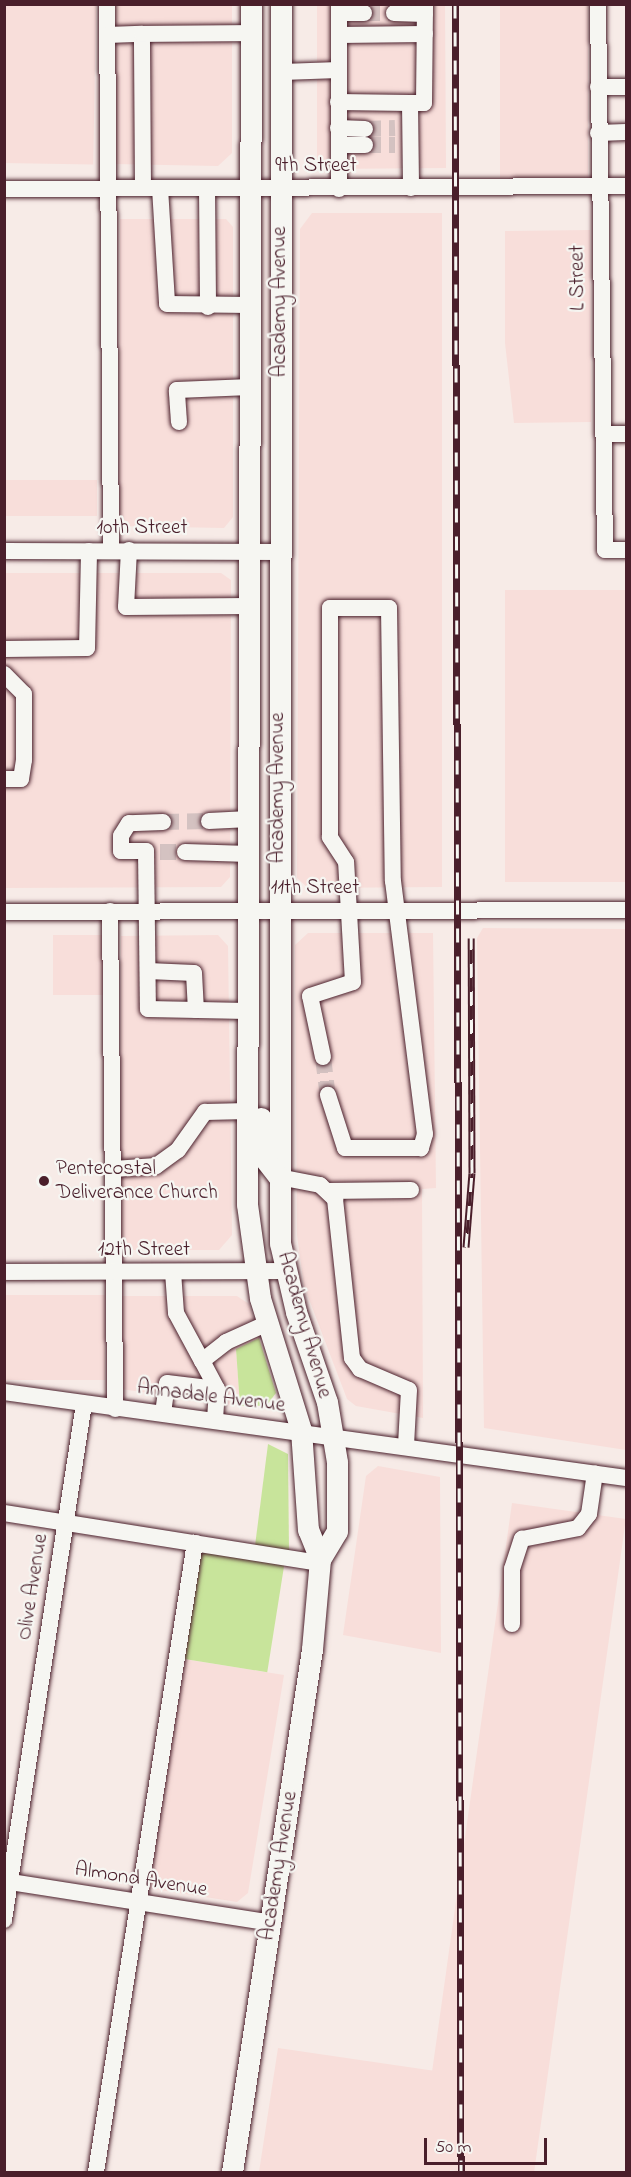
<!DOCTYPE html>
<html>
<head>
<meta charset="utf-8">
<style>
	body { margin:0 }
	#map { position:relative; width:631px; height:2177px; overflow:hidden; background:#f7ebe7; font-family:"Indie Flower",sans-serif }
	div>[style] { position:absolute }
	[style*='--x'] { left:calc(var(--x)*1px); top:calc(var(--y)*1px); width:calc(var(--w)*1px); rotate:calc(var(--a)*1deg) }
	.built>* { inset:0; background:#f8deda; transform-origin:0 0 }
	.green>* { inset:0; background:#c8e49b; transform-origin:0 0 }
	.minor-tunnel>* { height:16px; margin-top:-8px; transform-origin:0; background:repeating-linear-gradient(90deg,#d4c2c1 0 16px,transparent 0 24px) }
	.roads { filter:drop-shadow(0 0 2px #4a1f2b) drop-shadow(0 0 2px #4a1f2b) }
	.minor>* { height:16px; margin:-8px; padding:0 8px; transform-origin:8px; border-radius:8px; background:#f6f6f2 }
	.major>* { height:21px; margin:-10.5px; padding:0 10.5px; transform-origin:10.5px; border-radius:10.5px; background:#f6f6f2 }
	.rail>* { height:7px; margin-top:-3.5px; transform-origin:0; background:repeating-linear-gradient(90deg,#f6f6f2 0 14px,#4a1f2b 0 28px); box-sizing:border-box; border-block:2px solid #4a1f2b }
	.dots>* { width:16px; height:16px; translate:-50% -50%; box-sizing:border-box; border:3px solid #f6f6f2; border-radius:50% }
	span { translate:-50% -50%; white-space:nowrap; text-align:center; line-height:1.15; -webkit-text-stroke:4.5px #f6f6f2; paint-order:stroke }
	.street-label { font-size:21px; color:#4a1f2b }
	.poi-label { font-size:21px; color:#4a1f2b }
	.left { translate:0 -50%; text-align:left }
	.frame { position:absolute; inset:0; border:6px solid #4a1f2b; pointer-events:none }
	.scale { position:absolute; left:424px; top:2138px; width:123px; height:27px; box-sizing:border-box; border:3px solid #4a1f2b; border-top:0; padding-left:8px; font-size:18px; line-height:21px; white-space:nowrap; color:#4a1f2b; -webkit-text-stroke:4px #f6f6f2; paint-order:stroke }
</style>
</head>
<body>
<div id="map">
	<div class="built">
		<div style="left:5px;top:4px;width:91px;height:159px;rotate:1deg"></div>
		<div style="clip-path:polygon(111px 5px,232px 5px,232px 153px,218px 166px,114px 164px)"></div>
		<div style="clip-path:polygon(317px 5px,445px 5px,446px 168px,325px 169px,317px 159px)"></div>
		<div style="left:500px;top:5px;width:88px;height:177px"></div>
		<div style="clip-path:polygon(312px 213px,442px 213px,442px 887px,308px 888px,297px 878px,300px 229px)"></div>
		<div style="clip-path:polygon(120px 219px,226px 219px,233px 227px,233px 517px,224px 528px,119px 526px)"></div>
		<div style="clip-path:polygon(590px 230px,591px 422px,514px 423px,505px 343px,505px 231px)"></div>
		<div style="left:5px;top:480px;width:92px;height:36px"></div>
		<div style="clip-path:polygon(4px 573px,221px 573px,231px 580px,230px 877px,221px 887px,5px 888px)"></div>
		<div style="left:626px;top:590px;width:292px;height:121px;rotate:90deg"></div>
		<div style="clip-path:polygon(483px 928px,626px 929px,626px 1450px,484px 1428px,477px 938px)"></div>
		<div style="clip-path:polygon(308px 933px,433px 933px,436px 1188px,422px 1189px,423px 1418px,356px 1406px,347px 1399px,304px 1286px,297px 1235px,295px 945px)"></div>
		<div style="left:104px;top:935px;width:60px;height:51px;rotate:90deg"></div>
		<div style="clip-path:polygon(218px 935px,228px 946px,232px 1235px,219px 1250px,120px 1250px,121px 936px)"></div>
		<div style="left:5px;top:1295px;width:100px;height:85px"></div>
		<div style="clip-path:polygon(121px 1296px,237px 1296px,249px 1304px,259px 1338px,236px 1349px,240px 1406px,121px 1389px)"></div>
		<div style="clip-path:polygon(378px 1466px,440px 1477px,441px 1653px,343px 1635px,366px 1476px)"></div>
		<div style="left:512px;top:1503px;width:115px;height:669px;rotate:8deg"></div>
		<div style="clip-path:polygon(183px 1659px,284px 1675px,248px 1893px,237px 1902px,148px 1888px)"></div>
		<div style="clip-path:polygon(278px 2048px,449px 2073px,450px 2172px,259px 2172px)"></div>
	</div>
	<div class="green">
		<div style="clip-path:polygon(259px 1338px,276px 1393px,266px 1406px,240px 1406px,236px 1349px)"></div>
		<div style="clip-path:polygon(268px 1444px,288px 1454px,289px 1551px,255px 1546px)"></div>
		<div style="left:199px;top:1547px;width:87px;height:113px;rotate:9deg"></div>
	</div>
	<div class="minor-tunnel">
		<div style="--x:364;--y:13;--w:30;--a:0"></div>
		<div style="--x:365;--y:129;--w:30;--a:-2"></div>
		<div style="--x:365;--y:145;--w:30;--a:0"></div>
		<div style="--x:163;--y:822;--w:46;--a:-1.2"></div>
		<div style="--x:160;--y:852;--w:25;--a:0"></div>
		<div style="--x:323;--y:1057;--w:38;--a:83"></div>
	</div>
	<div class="roads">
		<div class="minor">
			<div style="--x:107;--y:4;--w:546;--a:89.58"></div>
			<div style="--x:598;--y:4;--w:546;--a:89.27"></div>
			<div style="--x:605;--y:550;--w:21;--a:0"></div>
			<div style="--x:339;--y:13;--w:25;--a:0"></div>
			<div style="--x:394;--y:13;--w:31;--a:2"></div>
			<div style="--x:107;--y:35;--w:35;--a:-2"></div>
			<div style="--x:339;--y:35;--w:86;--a:-0.7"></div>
			<div style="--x:339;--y:70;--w:66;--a:-90"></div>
			<div style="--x:282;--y:72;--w:57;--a:-2"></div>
			<div style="--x:339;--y:70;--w:119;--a:90"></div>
			<div style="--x:598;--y:87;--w:28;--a:0"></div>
			<div style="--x:338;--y:102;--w:72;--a:0.8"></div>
			<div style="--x:410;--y:103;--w:85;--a:89.3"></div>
			<div style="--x:410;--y:103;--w:14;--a:0"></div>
			<div style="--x:424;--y:103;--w:99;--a:-89.4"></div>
			<div style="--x:338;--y:128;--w:27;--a:2"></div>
			<div style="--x:598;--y:133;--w:28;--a:-2"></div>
			<div style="--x:339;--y:145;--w:26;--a:0"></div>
			<div style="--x:143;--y:188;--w:154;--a:-90.4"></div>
			<div style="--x:142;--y:34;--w:109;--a:-0.5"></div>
			<div style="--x:160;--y:188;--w:116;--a:86.5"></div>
			<div style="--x:167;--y:304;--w:83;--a:0.7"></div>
			<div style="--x:207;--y:188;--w:119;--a:89.5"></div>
			<div style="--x:4;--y:189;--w:622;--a:-0.28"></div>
			<div style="--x:179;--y:422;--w:32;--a:-94"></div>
			<div style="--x:177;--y:390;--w:73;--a:-2.4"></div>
			<div style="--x:604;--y:434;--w:22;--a:0"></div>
			<div style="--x:129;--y:550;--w:57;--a:93"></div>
			<div style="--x:126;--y:607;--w:122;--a:-0.5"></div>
			<div style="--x:4;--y:551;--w:276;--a:0.2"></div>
			<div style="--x:4;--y:649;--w:83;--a:-0.7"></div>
			<div style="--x:87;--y:648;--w:97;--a:-88.8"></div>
			<div style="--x:4;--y:674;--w:28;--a:45"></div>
			<div style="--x:24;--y:694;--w:66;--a:90"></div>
			<div style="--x:24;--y:760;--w:19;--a:99"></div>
			<div style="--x:21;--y:779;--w:17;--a:180"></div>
			<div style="--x:209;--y:821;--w:40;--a:-2.9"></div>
			<div style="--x:163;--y:822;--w:34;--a:178"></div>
			<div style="--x:129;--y:823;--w:15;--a:122"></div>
			<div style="--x:121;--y:836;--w:15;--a:90"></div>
			<div style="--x:121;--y:851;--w:25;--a:0"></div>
			<div style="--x:146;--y:851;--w:158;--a:89.3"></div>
			<div style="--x:148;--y:1009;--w:99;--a:1.2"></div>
			<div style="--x:185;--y:852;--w:64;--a:1.8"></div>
			<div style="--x:110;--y:911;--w:498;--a:89.4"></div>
			<div style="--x:4;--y:912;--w:622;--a:-0.18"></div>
			<div style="--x:148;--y:971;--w:46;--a:2.5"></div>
			<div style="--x:194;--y:973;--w:37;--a:87"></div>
			<div style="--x:323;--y:1057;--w:62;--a:-102"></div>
			<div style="--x:310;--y:996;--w:45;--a:-18"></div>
			<div style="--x:353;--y:982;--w:120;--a:-93.3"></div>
			<div style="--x:346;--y:862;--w:30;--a:-123"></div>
			<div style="--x:330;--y:837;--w:229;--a:-90"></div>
			<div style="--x:330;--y:608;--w:59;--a:0"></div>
			<div style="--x:389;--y:608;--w:273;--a:89.2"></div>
			<div style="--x:393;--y:881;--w:255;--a:82.8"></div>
			<div style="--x:425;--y:1134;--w:15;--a:106"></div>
			<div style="--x:421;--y:1148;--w:76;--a:180"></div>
			<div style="--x:345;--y:1148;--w:56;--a:-107.8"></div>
			<div style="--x:114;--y:1169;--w:42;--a:-4.1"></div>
			<div style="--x:156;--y:1166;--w:27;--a:-36"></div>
			<div style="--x:178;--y:1150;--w:47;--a:-54.6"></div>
			<div style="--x:205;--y:1112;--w:43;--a:-1.3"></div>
			<div style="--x:279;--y:1177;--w:42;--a:11"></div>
			<div style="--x:320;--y:1185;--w:21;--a:43"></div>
			<div style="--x:335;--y:1199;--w:160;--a:83.9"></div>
			<div style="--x:352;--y:1358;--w:14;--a:54"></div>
			<div style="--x:360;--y:1369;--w:53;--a:23.2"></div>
			<div style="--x:409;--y:1390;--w:55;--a:93.1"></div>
			<div style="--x:327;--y:1191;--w:84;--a:-0.7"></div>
			<div style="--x:4;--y:1272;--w:280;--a:-0.2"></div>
			<div style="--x:173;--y:1272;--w:41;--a:85.8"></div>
			<div style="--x:176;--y:1313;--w:55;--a:61.6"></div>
			<div style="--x:4;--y:1392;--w:628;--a:7.87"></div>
			<div style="--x:163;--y:1413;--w:30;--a:-82"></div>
			<div style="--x:167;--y:1383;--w:50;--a:6.8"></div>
			<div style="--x:215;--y:1419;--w:30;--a:-86"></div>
			<div style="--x:217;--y:1389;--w:32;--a:-118"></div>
			<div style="--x:202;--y:1361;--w:31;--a:-38"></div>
			<div style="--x:226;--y:1342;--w:46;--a:-24.3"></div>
			<div style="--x:4;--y:1513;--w:320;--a:9"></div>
			<div style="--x:512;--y:1624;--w:55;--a:-90"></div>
			<div style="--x:512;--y:1569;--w:32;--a:-72"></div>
			<div style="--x:522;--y:1539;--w:57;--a:-11.1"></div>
			<div style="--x:578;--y:1528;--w:18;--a:-52"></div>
			<div style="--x:589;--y:1514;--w:41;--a:-81.7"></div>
			<div style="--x:4;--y:1881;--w:270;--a:8.9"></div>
			<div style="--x:4;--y:1920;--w:522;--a:-81.19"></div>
			<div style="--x:96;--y:2172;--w:637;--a:-81.06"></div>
		</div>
		<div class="major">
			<div style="--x:281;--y:4;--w:1239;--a:90.05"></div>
			<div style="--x:280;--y:1243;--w:71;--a:76.9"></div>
			<div style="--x:296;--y:1312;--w:95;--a:71"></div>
			<div style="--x:327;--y:1402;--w:61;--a:80.5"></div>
			<div style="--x:337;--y:1462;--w:69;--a:90"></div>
			<div style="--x:337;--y:1531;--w:33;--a:121"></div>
			<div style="--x:261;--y:1118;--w:40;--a:85.7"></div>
			<div style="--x:264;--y:1158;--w:24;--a:52"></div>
			<div style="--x:232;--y:2172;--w:529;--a:-81.3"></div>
			<div style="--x:312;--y:1649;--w:90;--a:-84.9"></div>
			<div style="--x:320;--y:1559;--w:31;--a:-112"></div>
			<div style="--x:308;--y:1530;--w:100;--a:-94"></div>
			<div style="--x:301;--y:1430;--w:138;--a:-107.3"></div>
			<div style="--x:260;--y:1298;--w:95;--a:-97.9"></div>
			<div style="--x:247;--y:1204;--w:1200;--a:-89.81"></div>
		</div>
	</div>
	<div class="rail">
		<div style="--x:455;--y:4;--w:2168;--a:89.84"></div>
		<div style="--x:466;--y:1247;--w:74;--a:-85.4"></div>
		<div style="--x:472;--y:1173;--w:235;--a:-90.2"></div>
	</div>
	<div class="dots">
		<div style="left:44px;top:1181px;background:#4a1f2b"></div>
	</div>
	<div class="street-label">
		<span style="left:316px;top:166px">9th Street</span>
		<span style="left:578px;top:278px;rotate:-91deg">L Street</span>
		<span style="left:280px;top:302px;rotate:-90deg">Academy Avenue</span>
		<span style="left:142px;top:528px">10th Street</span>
		<span style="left:278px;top:788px;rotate:-90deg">Academy Avenue</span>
		<span style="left:315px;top:888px">11th Street</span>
		<span style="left:144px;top:1250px">12th Street</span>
		<span style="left:304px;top:1325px;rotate:74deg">Academy Avenue</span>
		<span style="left:211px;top:1397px;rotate:7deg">Annadale Avenue</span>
		<span style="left:33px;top:1587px;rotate:-81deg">Olive Avenue</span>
		<span style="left:279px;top:1866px;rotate:-81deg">Academy Avenue</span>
		<span style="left:141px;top:1880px;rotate:9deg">Almond Avenue</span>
	</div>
	<div class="poi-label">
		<span class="left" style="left:56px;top:1181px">Pentecostal<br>Deliverance Church</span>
	</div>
	<div class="frame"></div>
	<div class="scale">50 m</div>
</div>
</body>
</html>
